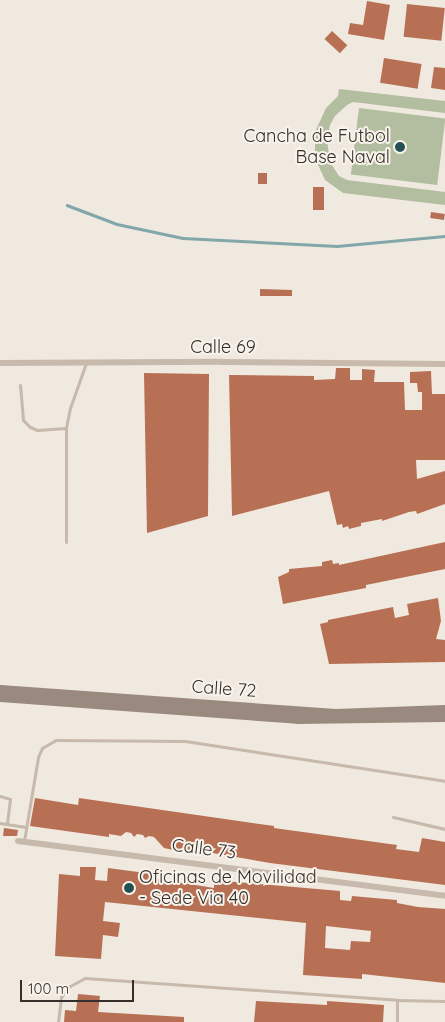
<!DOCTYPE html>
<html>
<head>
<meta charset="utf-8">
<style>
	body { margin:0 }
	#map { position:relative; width:445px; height:1022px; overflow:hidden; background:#f0e9df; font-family:Quicksand,sans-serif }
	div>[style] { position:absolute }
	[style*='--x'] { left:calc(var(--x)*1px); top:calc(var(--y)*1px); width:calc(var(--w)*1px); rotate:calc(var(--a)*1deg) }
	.green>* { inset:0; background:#b3bea1; transform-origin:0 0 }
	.stream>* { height:2.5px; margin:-1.25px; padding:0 1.25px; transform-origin:1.25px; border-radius:1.25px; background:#81a7aa }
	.building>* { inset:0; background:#b87055; transform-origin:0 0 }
	.service>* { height:3px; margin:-1.5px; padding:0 1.5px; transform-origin:1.5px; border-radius:1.5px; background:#c7b9ac }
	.minor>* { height:6px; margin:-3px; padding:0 3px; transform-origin:3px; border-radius:3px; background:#c7b9ac }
	.secondary>* { height:9px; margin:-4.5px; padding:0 4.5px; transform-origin:4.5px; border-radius:4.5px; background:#9a897e }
	.dots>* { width:14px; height:14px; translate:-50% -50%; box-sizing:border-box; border:2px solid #f8f3eb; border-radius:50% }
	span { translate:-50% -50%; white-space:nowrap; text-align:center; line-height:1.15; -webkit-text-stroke:4px #f8f3eb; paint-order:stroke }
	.poi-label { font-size:18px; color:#362e2a }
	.right { translate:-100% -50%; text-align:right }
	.left { translate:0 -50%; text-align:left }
	.street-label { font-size:18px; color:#362e2a }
	.scale { position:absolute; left:20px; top:980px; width:114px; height:22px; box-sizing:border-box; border:2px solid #362e2a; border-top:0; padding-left:6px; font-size:15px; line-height:18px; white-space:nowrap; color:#362e2a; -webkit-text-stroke:4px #f8f3eb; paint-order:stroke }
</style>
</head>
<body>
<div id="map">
	<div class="green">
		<div style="clip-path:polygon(339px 89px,445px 101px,445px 113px,353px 102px,347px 105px,335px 116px,330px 125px,327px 140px,330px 162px,339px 176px,347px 180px,445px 192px,445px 205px,343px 193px,325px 180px,315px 158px,315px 132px,326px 108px,338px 96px)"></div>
		<div style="left:359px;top:108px;width:87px;height:67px;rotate:7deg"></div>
	</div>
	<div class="stream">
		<div style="--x:67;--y:205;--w:53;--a:20.8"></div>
		<div style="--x:117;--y:224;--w:67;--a:12"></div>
		<div style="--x:183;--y:238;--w:154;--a:3"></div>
		<div style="--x:337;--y:246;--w:108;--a:-5.3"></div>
	</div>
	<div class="building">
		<div style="clip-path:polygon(367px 1px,390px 5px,384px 40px,348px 34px,350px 23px,363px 25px)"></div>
		<div style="left:407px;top:4px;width:38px;height:33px;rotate:6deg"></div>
		<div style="left:332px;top:31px;width:21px;height:11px;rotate:43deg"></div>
		<div style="left:384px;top:58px;width:38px;height:25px;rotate:9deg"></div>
		<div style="clip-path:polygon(434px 67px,445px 68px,445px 90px,431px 88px)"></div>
		<div style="left:258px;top:173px;width:9px;height:11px"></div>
		<div style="left:313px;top:187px;width:11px;height:23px"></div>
		<div style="left:431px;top:212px;width:14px;height:6px;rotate:8deg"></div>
		<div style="clip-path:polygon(260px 289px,292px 290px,292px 296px,260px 296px)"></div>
		<div style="clip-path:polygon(336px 368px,350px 368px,350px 380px,362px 380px,362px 369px,375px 370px,374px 382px,404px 382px,405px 410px,422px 410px,422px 392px,418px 392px,417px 383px,410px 383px,410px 372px,431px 371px,432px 394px,445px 394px,445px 460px,416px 460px,417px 479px,445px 471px,445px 504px,417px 514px,416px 511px,409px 512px,382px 521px,382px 519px,361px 523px,361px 526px,349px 529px,348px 526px,343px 528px,342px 524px,337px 525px,329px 491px,232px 516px,229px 375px,314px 376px,314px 380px,335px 379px)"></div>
		<div style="clip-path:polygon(144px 373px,209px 374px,208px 516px,147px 533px)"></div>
		<div style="clip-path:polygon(445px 542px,445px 569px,366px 585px,366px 588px,283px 604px,278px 577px,289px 572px,289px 569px,322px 566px,322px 562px,332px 560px,333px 564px,339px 563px,339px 565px)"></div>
		<div style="clip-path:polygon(438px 598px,441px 621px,436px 639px,445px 640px,445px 662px,329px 664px,320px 624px,328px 622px,328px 620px,393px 607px,395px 618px,409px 615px,407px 604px)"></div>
		<div style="clip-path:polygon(35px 798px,78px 805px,79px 798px,274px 826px,274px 828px,397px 845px,396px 849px,419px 852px,422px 838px,445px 842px,445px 885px,270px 863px,201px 851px,200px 855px,192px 854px,164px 848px,154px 837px,149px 836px,145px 838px,143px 835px,137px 834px,134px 837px,131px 833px,126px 832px,121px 836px,109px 834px,109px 837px,30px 826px)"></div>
		<div style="clip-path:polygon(4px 828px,18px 830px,17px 836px,3px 836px)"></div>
		<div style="clip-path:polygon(evenodd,80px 867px,96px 867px,95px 880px,107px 881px,108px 868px,153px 874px,152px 878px,214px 888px,214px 880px,340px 891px,340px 900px,351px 901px,352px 896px,397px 900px,397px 903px,418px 907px,445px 909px,445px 983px,362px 974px,362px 979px,303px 975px,306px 923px,105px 902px,103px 921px,120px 923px,118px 937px,103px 935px,101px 959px,55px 956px,59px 874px,80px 876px,80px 867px,326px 926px,371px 931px,370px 942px,351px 941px,350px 950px,325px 948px,326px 926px)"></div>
		<div style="clip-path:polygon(78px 994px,100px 996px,98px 1012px,184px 1017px,184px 1022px,64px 1022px,65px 1010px,76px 1011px)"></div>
		<div style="clip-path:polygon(256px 1001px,327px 1005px,327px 1001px,384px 1005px,383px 1022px,254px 1022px)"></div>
	</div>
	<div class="service">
		<div style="--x:20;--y:385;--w:35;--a:85"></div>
		<div style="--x:23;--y:420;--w:10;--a:45"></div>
		<div style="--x:30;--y:427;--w:8;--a:23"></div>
		<div style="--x:37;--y:430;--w:29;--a:-4"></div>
		<div style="--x:66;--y:542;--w:114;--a:-90"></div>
		<div style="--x:66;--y:428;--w:20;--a:-79"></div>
		<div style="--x:70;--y:408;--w:48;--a:-70.4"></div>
		<div style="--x:0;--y:796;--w:10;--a:17"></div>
		<div style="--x:10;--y:799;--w:25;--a:97"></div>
		<div style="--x:393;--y:817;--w:53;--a:13"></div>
		<div style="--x:0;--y:823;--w:26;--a:9"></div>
		<div style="--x:24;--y:841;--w:85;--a:-80.5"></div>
		<div style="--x:38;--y:757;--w:10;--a:-66"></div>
		<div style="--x:42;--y:748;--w:16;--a:-30"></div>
		<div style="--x:56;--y:740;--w:129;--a:0.4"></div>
		<div style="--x:185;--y:741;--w:263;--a:8.7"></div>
		<div style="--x:58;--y:1022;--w:25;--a:-83"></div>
		<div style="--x:61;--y:997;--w:14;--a:-51"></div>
		<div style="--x:70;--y:986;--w:17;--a:-28"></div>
		<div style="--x:85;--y:978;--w:313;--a:4"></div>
		<div style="--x:397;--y:1000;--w:48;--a:1.2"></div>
		<div style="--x:397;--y:1022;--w:22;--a:-90"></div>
	</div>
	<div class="minor">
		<div style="--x:0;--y:363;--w:222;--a:-0.3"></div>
		<div style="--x:222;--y:362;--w:223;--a:0.5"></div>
		<div style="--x:18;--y:841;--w:431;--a:7.3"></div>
	</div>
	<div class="secondary">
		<div style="--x:0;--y:689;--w:336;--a:4.1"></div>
		<div style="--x:335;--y:713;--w:110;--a:-2.1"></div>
		<div style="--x:0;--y:697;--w:298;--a:4.2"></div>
		<div style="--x:297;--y:719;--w:148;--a:-0.8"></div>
	</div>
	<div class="dots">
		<div style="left:400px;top:147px;background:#244f53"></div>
		<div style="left:129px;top:888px;background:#244f53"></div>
	</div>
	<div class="poi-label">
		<span class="right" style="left:390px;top:147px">Cancha de Futbol<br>Base Naval</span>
		<span class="left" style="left:139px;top:888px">Oficinas de Movilidad<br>- Sede Via 40</span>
	</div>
	<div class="street-label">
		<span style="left:223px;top:347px">Calle 69</span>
		<span style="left:224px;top:689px;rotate:4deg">Calle 72</span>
		<span style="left:204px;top:849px;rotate:7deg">Calle 73</span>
	</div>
	<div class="scale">100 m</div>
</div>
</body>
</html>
